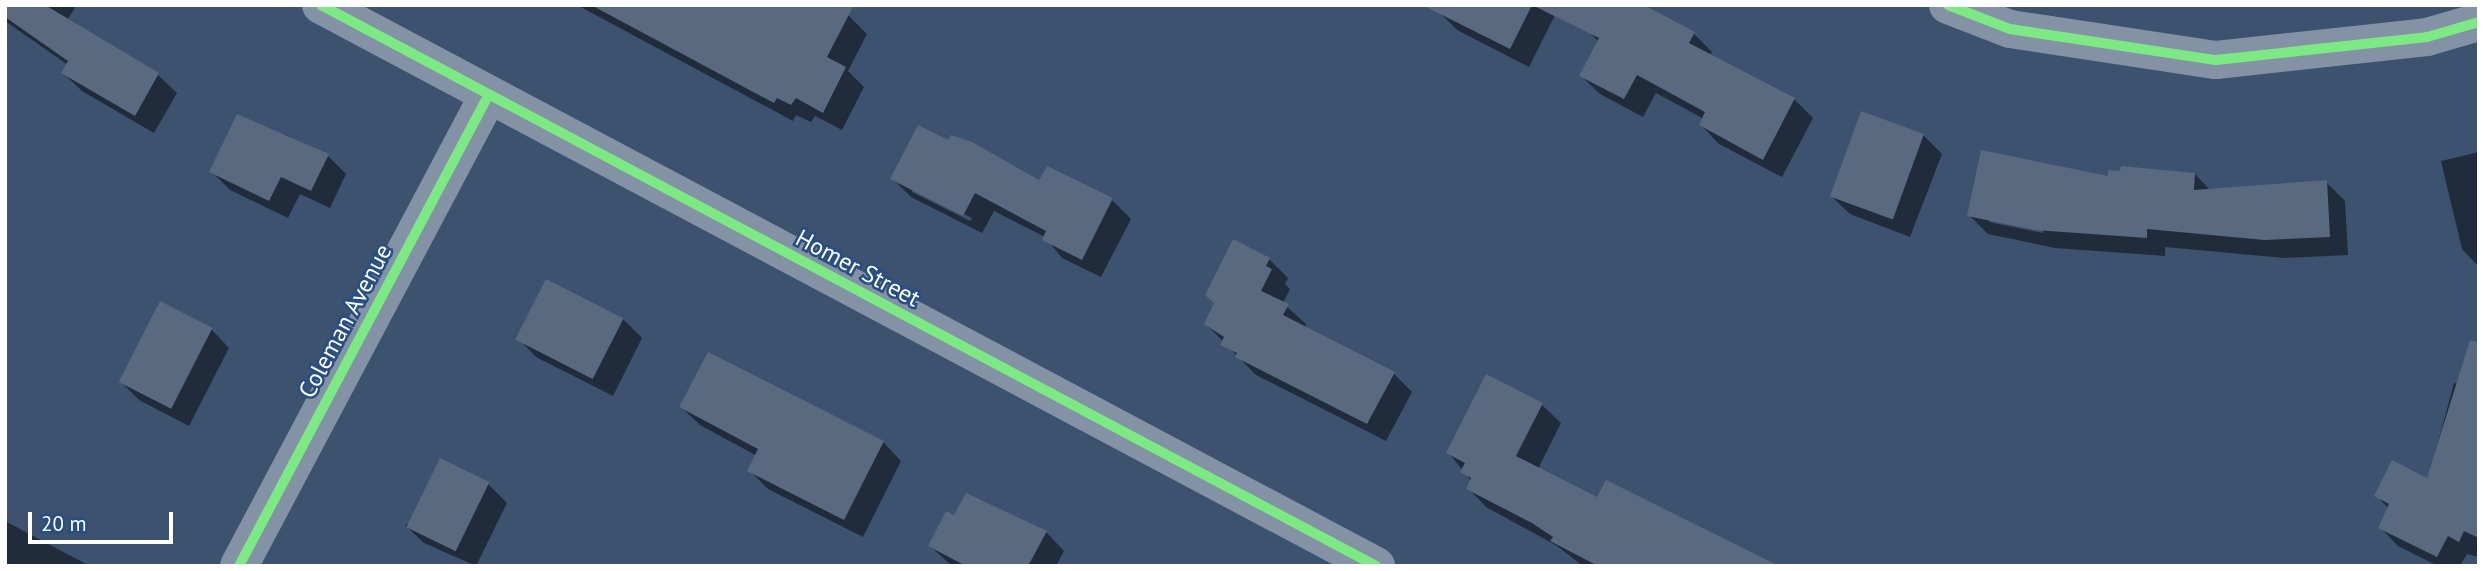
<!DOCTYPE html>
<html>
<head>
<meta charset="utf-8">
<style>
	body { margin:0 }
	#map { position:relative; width:2484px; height:571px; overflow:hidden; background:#3d526f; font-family:"PT Sans",sans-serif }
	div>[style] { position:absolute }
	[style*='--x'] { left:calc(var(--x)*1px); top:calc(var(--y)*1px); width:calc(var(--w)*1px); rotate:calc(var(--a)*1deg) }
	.shadow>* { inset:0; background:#0007 }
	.building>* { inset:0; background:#586980; transform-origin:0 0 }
	.minor>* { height:38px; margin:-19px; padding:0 19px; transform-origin:19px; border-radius:19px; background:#8392a5 }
	.cycleway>* { height:10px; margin:-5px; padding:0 5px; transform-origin:5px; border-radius:5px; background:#7ce984 }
	span { translate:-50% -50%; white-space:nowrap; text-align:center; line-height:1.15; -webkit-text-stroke:5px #274e85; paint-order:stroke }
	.street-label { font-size:24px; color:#fff }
	.frame { position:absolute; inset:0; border:7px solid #fff; pointer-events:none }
	.scale { position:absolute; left:28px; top:512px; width:145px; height:32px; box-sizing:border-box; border:4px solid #fff; border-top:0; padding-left:9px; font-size:21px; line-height:24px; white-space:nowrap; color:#fff; -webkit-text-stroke:5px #274e85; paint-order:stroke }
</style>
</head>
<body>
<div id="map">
	<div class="shadow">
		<div style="clip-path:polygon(5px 5px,72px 5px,75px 8px,67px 20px,158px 75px,177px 93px,154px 133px,82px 91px,63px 73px,68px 65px,5px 21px)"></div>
		<div style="clip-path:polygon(577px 5px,740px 5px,848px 15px,867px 34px,848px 71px,864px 87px,842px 130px,815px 116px,811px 122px,796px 115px,793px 121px)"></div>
		<div style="clip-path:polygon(1442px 5px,1560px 5px,1529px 67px,1457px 30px,1439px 12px)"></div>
		<div style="clip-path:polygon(1588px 31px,1693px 33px,1712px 52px,1710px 56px,1794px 99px,1813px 118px,1782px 177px,1719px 144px,1701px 125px,1704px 119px,1656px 93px,1643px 117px,1600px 94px,1581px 76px,1599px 42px)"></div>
		<div style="clip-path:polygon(284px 134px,328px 156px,346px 174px,330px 208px,300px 194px,288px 218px,230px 190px,211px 171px)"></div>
		<div style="clip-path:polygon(1923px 135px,1942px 154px,1910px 237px,1850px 214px,1831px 196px)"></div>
		<div style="clip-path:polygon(evenodd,949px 142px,1040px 183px,1112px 200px,1131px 219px,1101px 277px,1062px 258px,1045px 237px,994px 211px,982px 233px,911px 197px,892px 178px,949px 142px,912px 188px,972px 218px,970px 221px,912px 192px,912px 188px)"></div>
		<div style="clip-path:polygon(2479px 152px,2479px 267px,2462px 249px,2441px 161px)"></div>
		<div style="clip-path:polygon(evenodd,2122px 172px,2195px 174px,2210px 190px,2326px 182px,2345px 201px,2348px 255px,2284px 258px,2165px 247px,2165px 256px,2055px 248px,1988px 234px,1969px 215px,2122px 172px,1989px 218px,2044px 230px,2043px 233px,1989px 222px,1989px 218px)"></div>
		<div style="clip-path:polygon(1269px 259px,1288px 278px,1285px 284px,1290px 289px,1283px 303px,1306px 324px,1305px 328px,1393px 373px,1412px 392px,1386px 441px,1256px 375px,1206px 324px)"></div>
		<div style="clip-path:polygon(623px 319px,642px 338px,613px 396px,536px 357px,518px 338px)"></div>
		<div style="clip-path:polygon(211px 329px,229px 348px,189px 426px,139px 400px,120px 381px)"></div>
		<div style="clip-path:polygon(2454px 383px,2479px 390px,2479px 557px,2467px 554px,2460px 566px,2438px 566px,2398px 546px,2380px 527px,2389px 509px,2376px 495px,2428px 480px)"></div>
		<div style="clip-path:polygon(1542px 405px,1561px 423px,1538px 469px,1598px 500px,1607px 482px,1762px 559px,1583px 566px,1557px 546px,1486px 507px,1468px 488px,1471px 481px,1448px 452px)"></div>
		<div style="clip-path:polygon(681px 407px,883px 442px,901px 461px,863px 537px,768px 489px,749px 470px,757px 456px,700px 425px)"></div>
		<div style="clip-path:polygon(488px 484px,507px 503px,476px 566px,424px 543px,405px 525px)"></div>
		<div style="clip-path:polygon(955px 517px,1046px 532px,1064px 551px,1056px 566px,952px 566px,930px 546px)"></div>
		<div style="clip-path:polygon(5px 521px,90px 566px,5px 566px)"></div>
	</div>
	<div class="building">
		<div style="clip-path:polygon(5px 5px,45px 5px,159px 73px,135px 116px,61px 73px,68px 61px,5px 17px)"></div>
		<div style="clip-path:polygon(591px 5px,854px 5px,827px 57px,846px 67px,823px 113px,796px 98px,791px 105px,777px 98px,774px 103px)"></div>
		<div style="clip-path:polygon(1422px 5px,1532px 5px,1510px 49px)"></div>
		<div style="clip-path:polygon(1532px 5px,1644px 5px,1695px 32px,1689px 43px,1795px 98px,1763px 160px,1699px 125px,1705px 112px,1637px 75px,1624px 99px,1579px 76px,1599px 38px)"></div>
		<div style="left:1861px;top:111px;width:67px;height:91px;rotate:20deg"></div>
		<div style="clip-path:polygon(237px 114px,329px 154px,311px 191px,281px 177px,269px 201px,209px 172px)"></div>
		<div style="clip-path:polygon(918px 125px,948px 140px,951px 135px,972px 142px,1039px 180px,1047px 166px,1113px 198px,1082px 260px,1042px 240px,1046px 231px,975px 193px,963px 216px,890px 179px)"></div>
		<div style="clip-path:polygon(1981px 150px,2108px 176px,2108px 170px,2120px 171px,2121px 166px,2195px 173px,2194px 190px,2327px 180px,2330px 237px,2264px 240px,2147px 229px,2147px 238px,2035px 230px,1967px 216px)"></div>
		<div style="clip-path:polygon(1233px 239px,1270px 258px,1266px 266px,1272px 269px,1261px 291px,1289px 304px,1283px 315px,1395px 372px,1367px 424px,1235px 357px,1237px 353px,1220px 345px,1224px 337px,1204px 324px,1214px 303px,1205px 295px)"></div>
		<div style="left:546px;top:279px;width:87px;height:68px;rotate:27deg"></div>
		<div style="left:160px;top:301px;width:59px;height:91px;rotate:27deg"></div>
		<div style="clip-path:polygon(2470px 340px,2479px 342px,2479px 538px,2464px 531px,2459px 542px,2448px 536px,2437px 557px,2378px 528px,2389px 504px,2374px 496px,2392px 460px,2427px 478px)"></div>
		<div style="clip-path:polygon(708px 352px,884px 441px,844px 520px,747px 471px,758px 449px,679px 407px)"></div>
		<div style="clip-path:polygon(1486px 374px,1543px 403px,1516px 456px,1597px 497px,1606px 480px,1779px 566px,1598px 566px,1550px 541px,1553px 537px,1532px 523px,1466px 489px,1471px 478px,1460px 472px,1465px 463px,1446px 453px)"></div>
		<div style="left:440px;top:458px;width:55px;height:77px;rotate:26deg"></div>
		<div style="clip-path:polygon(966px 493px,1047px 531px,1028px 566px,966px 566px,928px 546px,946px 511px,954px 515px)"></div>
	</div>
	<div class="minor">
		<div style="--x:321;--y:5;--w:1195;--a:28"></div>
		<div style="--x:1948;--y:5;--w:66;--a:21.2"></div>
		<div style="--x:2010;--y:29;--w:208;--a:8.6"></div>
		<div style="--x:2216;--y:60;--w:212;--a:-6.2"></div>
		<div style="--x:2427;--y:37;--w:54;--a:-16.1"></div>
		<div style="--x:239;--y:566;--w:532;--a:-62.09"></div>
	</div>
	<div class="cycleway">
		<div style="--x:321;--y:5;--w:1195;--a:28"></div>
		<div style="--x:1948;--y:5;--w:66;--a:21.2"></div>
		<div style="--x:2010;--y:29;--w:208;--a:8.6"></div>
		<div style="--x:2216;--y:60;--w:212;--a:-6.2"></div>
		<div style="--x:2427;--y:37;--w:54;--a:-16.1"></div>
		<div style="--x:239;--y:566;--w:532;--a:-62.09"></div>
	</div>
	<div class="street-label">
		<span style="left:858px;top:268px;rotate:28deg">Homer Street</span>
		<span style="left:345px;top:321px;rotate:-62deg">Coleman Avenue</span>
	</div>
	<div class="frame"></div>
	<div class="scale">20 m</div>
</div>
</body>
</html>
